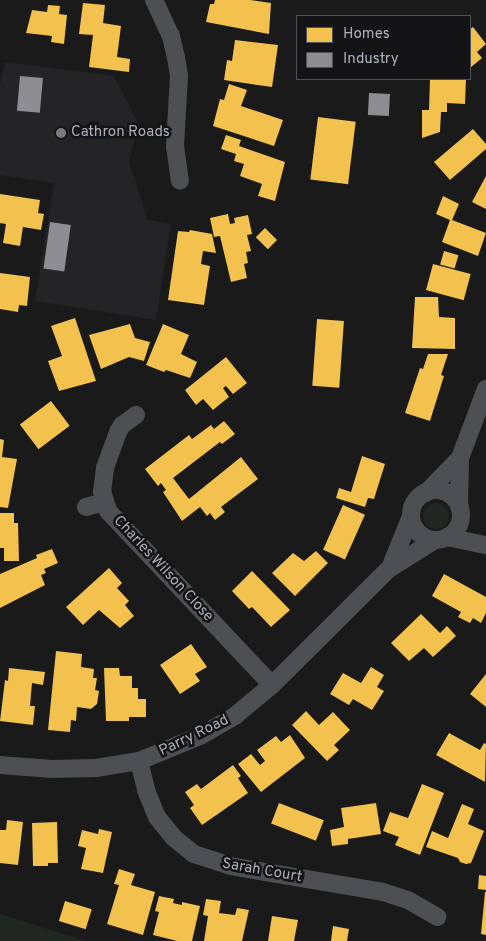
<!DOCTYPE html>
<html>
<head>
<meta charset="utf-8">
<style>
	body { margin:0 }
	#map { position:relative; width:486px; height:941px; overflow:hidden; background:#1a1a1a; font-family:Overpass,sans-serif }
	div>[style] { position:absolute }
	[style*='--x'] { left:calc(var(--x)*1px); top:calc(var(--y)*1px); width:calc(var(--w)*1px); rotate:calc(var(--a)*1deg) }
	.built>* { inset:0; background:#242426 }
	.green>* { inset:0; background:#202721 }
	.round { border-radius:50% }
	.homes>* { inset:0; background:#f2c14e; transform-origin:0 0 }
	.industry>* { inset:0; background:#8d8d92; transform-origin:0 0 }
	.minor>* { height:18px; margin:-9px; padding:0 9px; transform-origin:9px; border-radius:9px; background:#4e4f53 }
	.minor>.ring { margin:-9px; padding:0; box-sizing:content-box; background:none; border:18px solid #4e4f53; border-radius:50% }
	.dots>* { width:14px; height:14px; translate:-50% -50%; box-sizing:border-box; border:2px solid #141416; border-radius:50% }
	span { translate:-50% -50%; white-space:nowrap; text-align:center; line-height:1.15; -webkit-text-stroke:5px #141416; paint-order:stroke }
	.poi-label { font-size:15px; color:#abb0ba }
	.left { translate:0 -50%; text-align:left }
	.street-label { font-size:15px; color:#abb0ba }
	.legend { position:absolute; left:296px; top:15px; width:175px; height:65px; box-sizing:border-box; background:#141416; border:1px solid #505258; margin:0; padding:6px 9px; list-style:none; font-size:15px; color:#abb0ba }
	.legend li { display:flex; align-items:center; gap:10px; height:25px }
	.legend b { width:25px; border:1px solid #505258 }
</style>
</head>
<body>
<div id="map">
	<div class="built">
		<div style="clip-path:polygon(5px 62px,114px 76px,143px 133px,135px 138px,129px 161px,148px 220px,171px 224px,156px 320px,35px 301px,54px 183px,0 175px,0 84px)"></div>
	</div>
	<div class="green">
		<div class="round" style="left:423px;top:503px;width:26px;height:26px"></div>
		<div style="clip-path:polygon(0 914px,16px 919px,86px 941px,0 941px)"></div>
	</div>
	<div class="homes">
		<div style="clip-path:polygon(215px 0,250px 0,271px 3px,269px 34px,206px 22px,210px 4px,214px 4px)"></div>
		<div style="clip-path:polygon(83px 3px,105px 5px,103px 23px,121px 26px,117px 57px,130px 59px,129px 72px,89px 67px,93px 35px,79px 34px)"></div>
		<div style="clip-path:polygon(48px 5px,60px 6px,59px 14px,67px 15px,64px 44px,51px 42px,52px 36px,26px 33px,32px 10px,47px 12px)"></div>
		<div style="clip-path:polygon(473px 27px,486px 44px,477px 52px,482px 58px,470px 68px,470px 29px)"></div>
		<div style="clip-path:polygon(235px 40px,278px 45px,272px 87px,224px 80px,227px 60px,232px 61px)"></div>
		<div style="clip-path:polygon(430px 79px,466px 79px,465px 104px,447px 103px,447px 112px,441px 112px,440px 132px,422px 138px,422px 110px,429px 110px)"></div>
		<div style="clip-path:polygon(229px 84px,247px 90px,241px 106px,283px 120px,274px 146px,213px 126px,220px 99px,224px 100px)"></div>
		<div style="left:318px;top:117px;width:38px;height:63px;rotate:7deg"></div>
		<div style="clip-path:polygon(473px 129px,486px 144px,486px 149px,450px 180px,434px 162px)"></div>
		<div style="clip-path:polygon(226px 135px,241px 140px,239px 146px,285px 162px,275px 201px,258px 196px,262px 184px,240px 176px,244px 164px,234px 161px,236px 154px,221px 149px)"></div>
		<div style="clip-path:polygon(486px 176px,486px 209px,472px 202px)"></div>
		<div style="clip-path:polygon(0 194px,40px 200px,38px 213px,44px 214px,41px 230px,23px 227px,20px 246px,3px 243px,6px 224px,0 223px)"></div>
		<div style="clip-path:polygon(443px 196px,459px 204px,452px 220px,486px 233px,478px 256px,442px 242px,450px 220px,436px 214px)"></div>
		<div style="clip-path:polygon(228px 214px,230px 224px,235px 223px,234px 218px,248px 215px,252px 234px,247px 235px,251px 251px,246px 252px,248px 263px,244px 264px,247px 278px,231px 282px,220px 236px,214px 237px,210px 218px)"></div>
		<div style="left:265px;top:228px;width:17px;height:13px;rotate:45deg"></div>
		<div style="clip-path:polygon(190px 230px,212px 234px,216px 253px,203px 251px,201px 264px,210px 266px,204px 305px,168px 300px,178px 231px,189px 232px)"></div>
		<div style="left:444px;top:251px;width:15px;height:14px;rotate:16deg"></div>
		<div style="left:433px;top:264px;width:39px;height:27px;rotate:15deg"></div>
		<div style="clip-path:polygon(0 273px,30px 277px,27px 306px,19px 305px,18px 312px,0 309px)"></div>
		<div style="clip-path:polygon(415px 297px,438px 297px,439px 317px,455px 318px,455px 349px,412px 348px)"></div>
		<div style="clip-path:polygon(75px 318px,96px 381px,59px 391px,48px 361px,62px 356px,51px 326px)"></div>
		<div style="left:317px;top:319px;width:27px;height:67px;rotate:4deg"></div>
		<div style="clip-path:polygon(130px 324px,135px 338px,150px 342px,144px 361px,129px 357px,101px 369px,89px 335px)"></div>
		<div style="clip-path:polygon(163px 324px,189px 335px,181px 354px,197px 362px,190px 378px,166px 370px,164px 372px,146px 365px)"></div>
		<div style="clip-path:polygon(428px 354px,448px 354px,441px 375px,444px 376px,430px 421px,405px 413px,420px 368px,423px 369px)"></div>
		<div style="clip-path:polygon(226px 357px,247px 383px,233px 394px,226px 386px,223px 388px,229px 397px,213px 410px,203px 399px,196px 405px,185px 390px)"></div>
		<div style="left:51px;top:401px;width:31px;height:39px;rotate:53deg"></div>
		<div style="clip-path:polygon(224px 421px,235px 434px,222px 444px,220px 442px,173px 478px,189px 499px,241px 457px,258px 479px,221px 507px,225px 512px,215px 520px,210px 513px,207px 516px,200px 507px,182px 521px,163px 492px,166px 490px,161px 483px,158px 486px,145px 469px,189px 435px,192px 439px,211px 425px,214px 429px)"></div>
		<div style="clip-path:polygon(0 439px,4px 440px,2px 457px,17px 459px,8px 508px,0 507px)"></div>
		<div style="clip-path:polygon(362px 456px,385px 464px,374px 499px,368px 498px,365px 507px,336px 498px,339px 488px,351px 492px)"></div>
		<div style="left:343px;top:505px;width:24px;height:49px;rotate:24deg"></div>
		<div style="clip-path:polygon(0 513px,14px 513px,14px 523px,18px 523px,19px 561px,4px 561px,4px 548px,0 548px)"></div>
		<div style="clip-path:polygon(52px 549px,58px 563px,44px 569px,46px 573px,41px 575px,45px 585px,0 608px,0 574px,37px 558px,36px 555px)"></div>
		<div style="clip-path:polygon(316px 551px,328px 563px,295px 596px,272px 573px,293px 553px,304px 561px)"></div>
		<div style="clip-path:polygon(109px 568px,122px 583px,117px 588px,129px 601px,125px 605px,134px 616px,120px 628px,99px 610px,83px 625px,66px 607px)"></div>
		<div style="clip-path:polygon(252px 571px,290px 610px,271px 627px,252px 607px,249px 609px,232px 591px)"></div>
		<div style="clip-path:polygon(444px 574px,486px 597px,486px 613px,481px 623px,473px 618px,470px 623px,458px 617px,461px 612px,432px 596px)"></div>
		<div style="clip-path:polygon(421px 614px,440px 633px,447px 626px,456px 636px,433px 657px,424px 648px,409px 661px,391px 643px)"></div>
		<div style="clip-path:polygon(191px 644px,207px 667px,195px 674px,200px 681px,180px 694px,160px 665px)"></div>
		<div style="clip-path:polygon(56px 651px,82px 654px,81px 667px,94px 669px,93px 678px,97px 678px,95px 690px,99px 691px,97px 704px,91px 709px,77px 707px,76px 721px,71px 720px,70px 732px,48px 730px)"></div>
		<div style="clip-path:polygon(371px 667px,384px 675px,377px 687px,384px 691px,372px 710px,353px 699px,349px 705px,330px 694px,343px 673px,361px 683px)"></div>
		<div style="clip-path:polygon(9px 668px,45px 672px,43px 685px,32px 683px,30px 706px,35px 706px,33px 725px,0 721px,5px 680px,8px 681px)"></div>
		<div style="clip-path:polygon(104px 668px,119px 668px,120px 676px,132px 676px,132px 688px,138px 688px,138px 699px,146px 699px,146px 717px,129px 717px,129px 721px,106px 721px)"></div>
		<div style="clip-path:polygon(486px 674px,486px 707px,470px 694px)"></div>
		<div style="clip-path:polygon(306px 711px,319px 725px,333px 712px,350px 730px,334px 745px,339px 750px,327px 761px,292px 725px)"></div>
		<div style="clip-path:polygon(449px 733px,480px 750px,484px 743px,486px 744px,485px 782px,436px 755px)"></div>
		<div style="clip-path:polygon(290px 735px,305px 758px,261px 792px,238px 764px,251px 754px,260px 765px,265px 761px,257px 750px,276px 736px,281px 742px)"></div>
		<div style="clip-path:polygon(233px 765px,241px 776px,238px 778px,248px 793px,202px 825px,190px 808px,194px 805px,185px 792px,197px 784px,201px 789px)"></div>
		<div style="clip-path:polygon(422px 784px,444px 793px,420px 855px,395px 845px,399px 837px,383px 831px,390px 812px,408px 818px)"></div>
		<div style="left:279px;top:803px;width:48px;height:22px;rotate:21deg"></div>
		<div style="clip-path:polygon(376px 803px,381px 834px,348px 839px,348px 844px,332px 846px,330px 830px,344px 827px,341px 808px)"></div>
		<div style="clip-path:polygon(462px 804px,474px 809px,468px 824px,484px 831px,471px 863px,466px 864px,460px 862px,458px 858px,426px 847px,432px 831px,448px 838px)"></div>
		<div style="clip-path:polygon(7px 820px,23px 822px,18px 865px,0 863px,0 830px,6px 830px)"></div>
		<div style="clip-path:polygon(57px 822px,58px 863px,48px 863px,48px 866px,33px 866px,32px 823px)"></div>
		<div style="clip-path:polygon(99px 829px,112px 832px,103px 873px,81px 869px,86px 848px,78px 846px,82px 830px,98px 834px)"></div>
		<div style="clip-path:polygon(119px 869px,135px 874px,131px 885px,155px 892px,143px 935px,107px 924px,119px 885px,114px 884px)"></div>
		<div style="clip-path:polygon(479px 875px,486px 876px,486px 890px,478px 889px)"></div>
		<div style="clip-path:polygon(485px 892px,486px 892px,486px 935px,481px 934px)"></div>
		<div style="clip-path:polygon(159px 896px,174px 899px,173px 903px,182px 905px,182px 902px,200px 906px,192px 941px,177px 941px,153px 935px,159px 912px,155px 911px)"></div>
		<div style="clip-path:polygon(206px 899px,221px 901px,219px 913px,235px 915px,237px 908px,249px 910px,242px 941px,204px 941px,208px 916px,203px 915px)"></div>
		<div style="left:65px;top:901px;width:28px;height:21px;rotate:17deg"></div>
		<div style="clip-path:polygon(272px 916px,298px 920px,294px 941px,268px 941px)"></div>
		<div style="clip-path:polygon(333px 926px,349px 929px,347px 941px,331px 941px)"></div>
	</div>
	<div class="industry">
		<div style="left:20px;top:76px;width:23px;height:35px;rotate:5deg"></div>
		<div style="left:369px;top:93px;width:21px;height:22px;rotate:3deg"></div>
		<div style="left:50px;top:222px;width:21px;height:47px;rotate:8deg"></div>
	</div>
	<div class="minor">
		<div style="--x:154;--y:0;--w:40;--a:65"></div>
		<div style="--x:171;--y:36;--w:22;--a:77"></div>
		<div style="--x:176;--y:57;--w:19;--a:81"></div>
		<div style="--x:179;--y:76;--w:70;--a:93.3"></div>
		<div style="--x:175;--y:146;--w:35;--a:82"></div>
		<div style="--x:136;--y:415;--w:17;--a:144"></div>
		<div style="--x:122;--y:425;--w:8;--a:120"></div>
		<div style="--x:118;--y:432;--w:38;--a:110"></div>
		<div style="--x:105;--y:468;--w:23;--a:97"></div>
		<div style="--x:102;--y:491;--w:21;--a:73"></div>
		<div style="--x:108;--y:511;--w:239;--a:46.7"></div>
		<div class="ring" style="left:411px;top:490px;width:32px;height:32px"></div>
		<div style="--x:426;--y:493;--w:49;--a:-45.8"></div>
		<div style="--x:460;--y:458;--w:74;--a:-69.4"></div>
		<div style="--x:459;--y:506;--w:48;--a:-88.8"></div>
		<div style="--x:86;--y:507;--w:18;--a:-16"></div>
		<div style="--x:447;--y:537;--w:40;--a:12"></div>
		<div style="--x:390;--y:568;--w:56;--a:-68"></div>
		<div style="--x:139;--y:761;--w:30;--a:76"></div>
		<div style="--x:146;--y:790;--w:29;--a:68"></div>
		<div style="--x:157;--y:817;--w:27;--a:51"></div>
		<div style="--x:174;--y:838;--w:26;--a:39"></div>
		<div style="--x:194;--y:854;--w:38;--a:18"></div>
		<div style="--x:230;--y:866;--w:155;--a:9.6"></div>
		<div style="--x:383;--y:892;--w:26;--a:18"></div>
		<div style="--x:408;--y:900;--w:34;--a:30"></div>
		<div style="--x:0;--y:765;--w:52;--a:4.4"></div>
		<div style="--x:52;--y:769;--w:44;--a:-1.3"></div>
		<div style="--x:96;--y:768;--w:44;--a:-9.2"></div>
		<div style="--x:139;--y:761;--w:68;--a:-22.4"></div>
		<div style="--x:202;--y:735;--w:39;--a:-30"></div>
		<div style="--x:236;--y:715;--w:47;--a:-39.8"></div>
		<div style="--x:272;--y:685;--w:165;--a:-44.8"></div>
		<div style="--x:389;--y:569;--w:54;--a:-32.2"></div>
	</div>
	<div class="dots">
		<div style="left:61px;top:133px;background:#787c82"></div>
	</div>
	<div class="poi-label">
		<span class="left" style="left:71px;top:133px">Cathron Roads</span>
	</div>
	<div class="street-label">
		<span style="left:163px;top:569px;rotate:47deg">Charles Wilson Close</span>
		<span style="left:194px;top:736px;rotate:-26deg">Parry Road</span>
		<span style="left:262px;top:871px;rotate:10deg">Sarah Court</span>
	</div>
	<ul class="legend">
	<li><b style="height:14px;background:#f2c14e"></b>Homes</li>
	<li><b style="height:14px;background:#8d8d92"></b>Industry</li>
	</ul>
</div>
</body>
</html>
